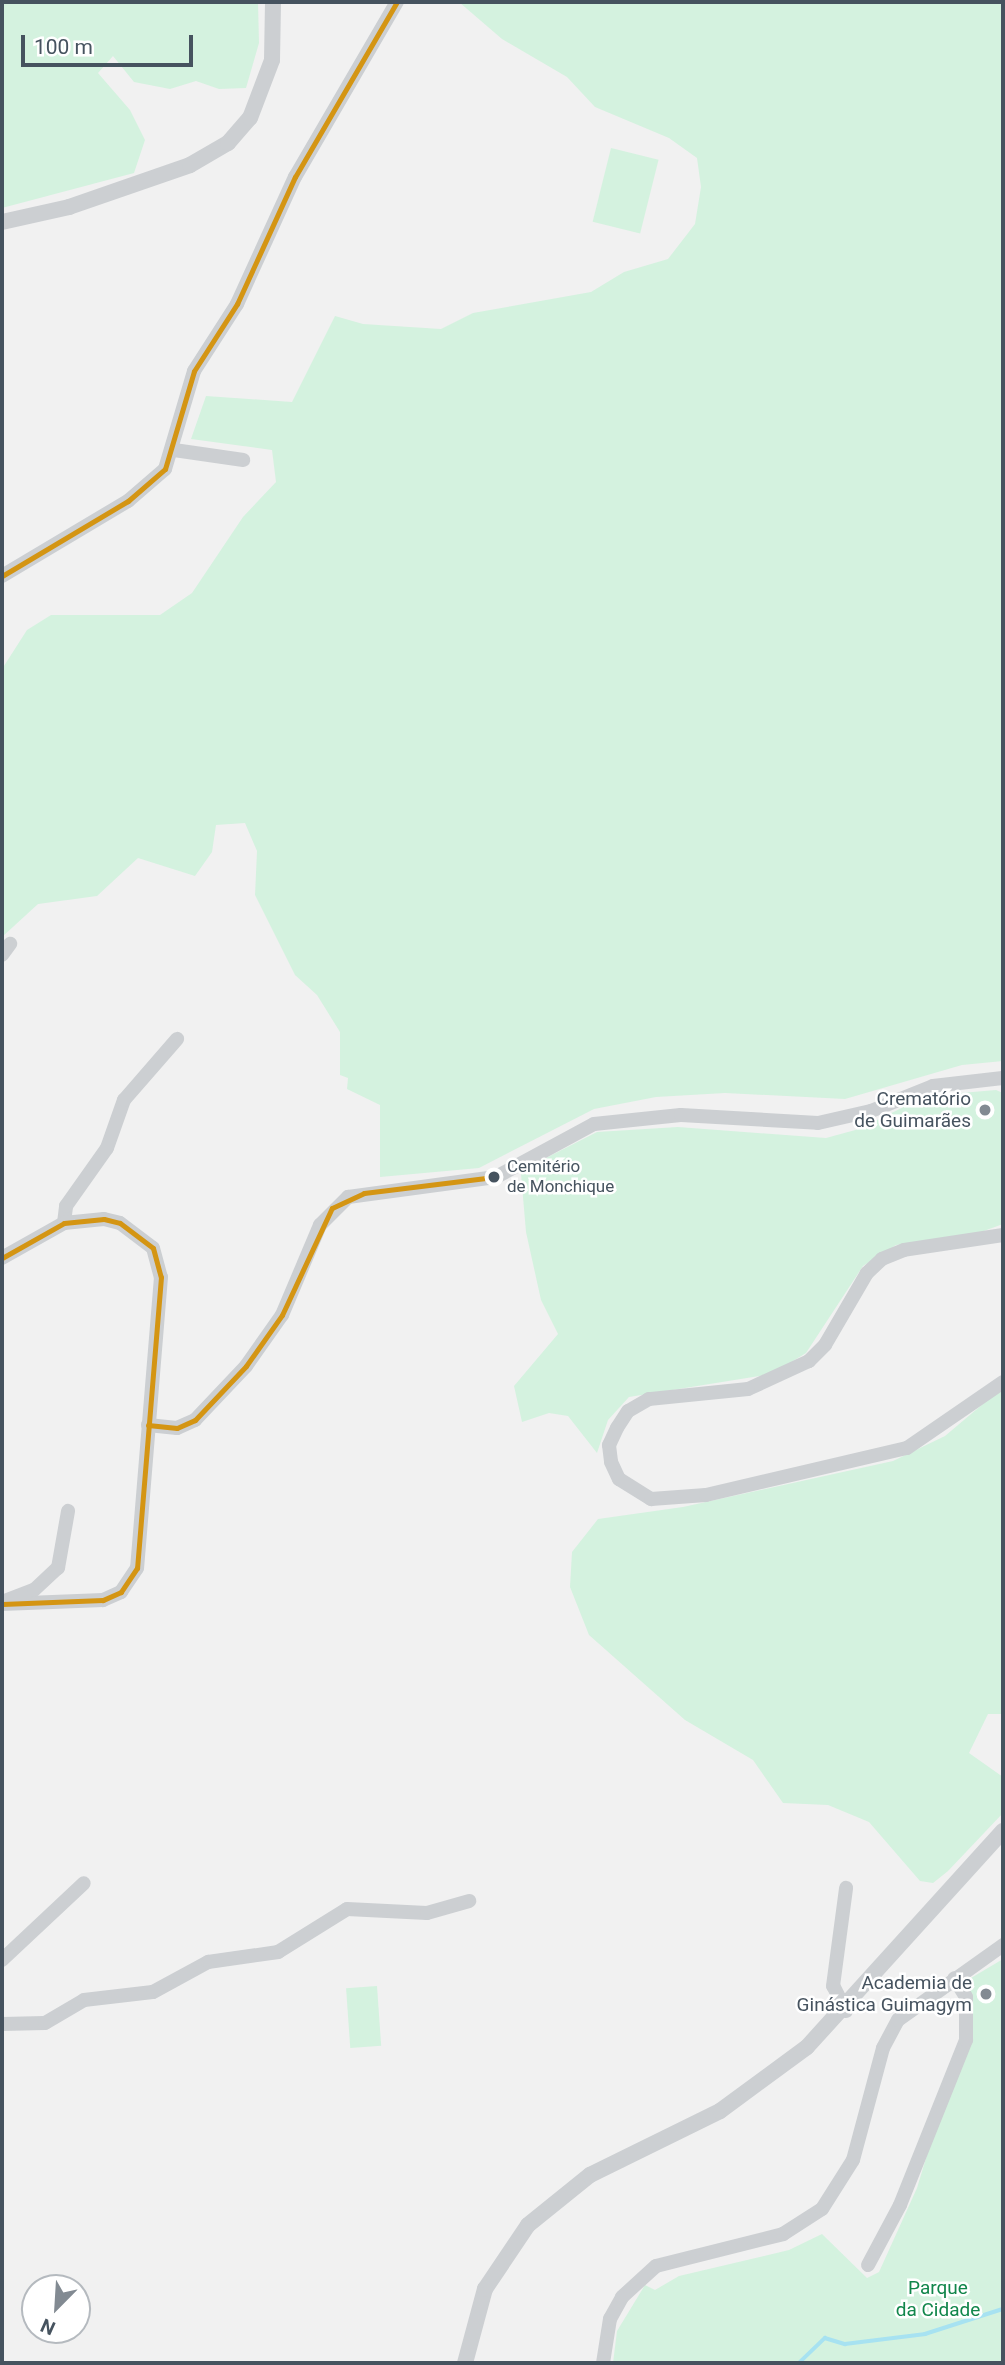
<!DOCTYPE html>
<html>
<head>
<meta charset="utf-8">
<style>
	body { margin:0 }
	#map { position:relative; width:1005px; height:2365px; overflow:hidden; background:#f1f1f1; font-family:Roboto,sans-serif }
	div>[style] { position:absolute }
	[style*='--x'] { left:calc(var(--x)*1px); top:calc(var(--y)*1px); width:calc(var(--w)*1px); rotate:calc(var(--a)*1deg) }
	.green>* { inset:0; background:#d4f2df; transform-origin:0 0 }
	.stream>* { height:3.5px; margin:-1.75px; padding:0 1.75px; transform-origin:1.75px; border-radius:1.75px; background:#a7e2f1 }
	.minor>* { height:14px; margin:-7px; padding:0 7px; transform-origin:7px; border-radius:7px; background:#cccfd2 }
	.tertiary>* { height:16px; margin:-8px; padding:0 8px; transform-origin:8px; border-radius:8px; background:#cccfd2 }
	.bus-1>* { height:5px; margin:-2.5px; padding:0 2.5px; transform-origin:2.5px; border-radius:2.5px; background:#d49513 }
	.dots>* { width:19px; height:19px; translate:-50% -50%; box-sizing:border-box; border:4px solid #fff; border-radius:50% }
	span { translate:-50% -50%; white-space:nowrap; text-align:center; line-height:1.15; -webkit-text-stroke:5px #fff; paint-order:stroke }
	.bus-label { font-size:17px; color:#46535f }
	.left { translate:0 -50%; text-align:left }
	.poi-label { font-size:19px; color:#46535f }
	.right { translate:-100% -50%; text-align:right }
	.park-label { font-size:19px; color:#11864b }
	.frame { position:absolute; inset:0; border:4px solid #46535f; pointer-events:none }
	.north { position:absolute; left:21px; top:2274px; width:70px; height:70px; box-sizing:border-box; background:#fff; border:2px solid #b5babf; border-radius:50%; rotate:204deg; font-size:19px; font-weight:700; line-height:28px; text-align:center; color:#46535f }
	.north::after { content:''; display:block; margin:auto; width:24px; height:32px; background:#828a92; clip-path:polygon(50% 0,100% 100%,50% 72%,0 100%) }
	.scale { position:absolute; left:21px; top:35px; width:172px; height:32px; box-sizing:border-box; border:4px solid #46535f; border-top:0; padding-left:9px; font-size:21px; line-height:24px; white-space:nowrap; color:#46535f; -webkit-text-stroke:5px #fff; paint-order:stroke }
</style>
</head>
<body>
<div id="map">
	<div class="green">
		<div style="clip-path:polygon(2px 2px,258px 2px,259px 43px,246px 88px,219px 89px,196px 81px,170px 89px,134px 82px,113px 56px,98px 73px,130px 110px,145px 140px,134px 173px,2px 208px)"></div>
		<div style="clip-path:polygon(459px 2px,1003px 2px,1003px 1061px,962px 1065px,845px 1099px,725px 1093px,656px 1097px,594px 1109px,479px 1168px,380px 1177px,380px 1105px,347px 1089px,348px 1078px,340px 1075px,340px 1032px,317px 995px,295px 975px,255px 895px,257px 851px,245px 823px,216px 825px,212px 852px,195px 876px,138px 858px,97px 896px,38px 904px,2px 937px,2px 669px,27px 630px,51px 615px,160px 615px,192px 593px,243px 517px,276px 482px,272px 450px,191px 439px,206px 396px,292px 402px,335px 316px,363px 324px,441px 329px,473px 313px,591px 292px,624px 272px,668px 259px,695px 224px,701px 187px,697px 158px,669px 138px,595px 107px,567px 77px,502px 39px)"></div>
		<div style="left:611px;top:148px;width:49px;height:76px;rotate:14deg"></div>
		<div style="clip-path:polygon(996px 1090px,1003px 1093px,1003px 1224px,970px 1236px,896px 1245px,863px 1266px,806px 1353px,772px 1374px,629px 1397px,608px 1420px,597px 1453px,568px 1416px,549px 1413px,522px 1422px,514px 1386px,558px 1334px,541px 1300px,526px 1232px,521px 1174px,538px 1162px,597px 1132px,678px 1127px,826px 1138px,859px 1129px,926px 1096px)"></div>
		<div style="clip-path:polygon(1003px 1387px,1003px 1714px,988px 1714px,969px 1753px,1003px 1777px,1003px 1813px,948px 1871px,933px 1883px,920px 1881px,869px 1822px,828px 1805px,783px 1803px,753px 1760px,685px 1720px,589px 1635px,570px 1587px,572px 1552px,598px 1519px,683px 1507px,893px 1461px,945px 1436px)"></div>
		<div style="clip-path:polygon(1003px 1959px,1003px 2363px,613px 2363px,617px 2331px,645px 2285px,655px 2290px,679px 2276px,789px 2250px,822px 2234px,867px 2278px,879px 2272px,917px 2188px,972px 2006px,966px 1981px)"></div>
		<div style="left:377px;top:1986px;width:60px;height:31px;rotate:86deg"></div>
	</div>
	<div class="stream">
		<div style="--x:799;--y:2363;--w:36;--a:-44"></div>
		<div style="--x:825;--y:2338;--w:21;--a:17"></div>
		<div style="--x:845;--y:2344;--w:81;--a:-7.1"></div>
		<div style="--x:925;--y:2334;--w:82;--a:-17.8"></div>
	</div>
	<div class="minor">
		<div style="--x:174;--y:450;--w:70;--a:8.2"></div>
		<div style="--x:2;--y:576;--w:147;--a:-30.8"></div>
		<div style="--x:128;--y:501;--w:49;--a:-40.9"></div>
		<div style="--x:165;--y:469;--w:102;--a:-73.5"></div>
		<div style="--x:194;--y:371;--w:80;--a:-57.3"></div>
		<div style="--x:237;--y:304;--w:140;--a:-65.5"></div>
		<div style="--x:295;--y:177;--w:203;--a:-59.8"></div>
		<div style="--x:2;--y:955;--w:14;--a:-54"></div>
		<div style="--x:64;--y:1223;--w:17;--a:-83"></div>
		<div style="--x:66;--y:1206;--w:71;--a:-54.7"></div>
		<div style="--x:107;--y:1148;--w:51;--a:-70.5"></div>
		<div style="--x:124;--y:1100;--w:81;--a:-49"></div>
		<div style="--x:1003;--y:1235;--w:100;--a:171.4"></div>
		<div style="--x:904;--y:1250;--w:24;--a:158"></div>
		<div style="--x:882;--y:1259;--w:21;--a:137"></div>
		<div style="--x:867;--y:1273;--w:83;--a:120.3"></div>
		<div style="--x:825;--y:1345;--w:23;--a:135"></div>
		<div style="--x:809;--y:1361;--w:67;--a:155.3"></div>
		<div style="--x:748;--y:1389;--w:100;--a:174.2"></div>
		<div style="--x:649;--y:1399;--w:24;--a:150"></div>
		<div style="--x:628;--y:1411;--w:20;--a:123"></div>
		<div style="--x:617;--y:1428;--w:19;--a:115"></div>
		<div style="--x:609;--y:1445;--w:17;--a:83"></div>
		<div style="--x:611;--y:1462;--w:19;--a:65"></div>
		<div style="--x:619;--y:1479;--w:38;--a:32"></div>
		<div style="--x:651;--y:1499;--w:55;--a:-4.2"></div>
		<div style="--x:706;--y:1495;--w:206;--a:-13.2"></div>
		<div style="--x:907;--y:1448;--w:116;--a:-34.5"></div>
		<div style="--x:2;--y:1258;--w:71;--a:-29.4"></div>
		<div style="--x:64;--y:1223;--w:40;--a:-5.7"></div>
		<div style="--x:104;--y:1219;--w:16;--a:14"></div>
		<div style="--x:120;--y:1223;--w:41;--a:37.1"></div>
		<div style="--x:153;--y:1248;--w:30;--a:75"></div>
		<div style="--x:161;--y:1277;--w:292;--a:94.7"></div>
		<div style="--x:137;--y:1568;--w:29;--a:124"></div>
		<div style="--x:121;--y:1592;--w:20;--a:156"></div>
		<div style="--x:103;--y:1600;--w:101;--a:177.7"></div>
		<div style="--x:148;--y:1425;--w:29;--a:6"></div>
		<div style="--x:177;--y:1428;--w:20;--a:-24"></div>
		<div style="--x:195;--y:1420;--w:74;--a:-46.6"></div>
		<div style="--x:246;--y:1366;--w:62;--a:-54.8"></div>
		<div style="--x:282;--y:1315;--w:98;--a:-67.1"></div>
		<div style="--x:320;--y:1225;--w:40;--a:-45"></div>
		<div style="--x:348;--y:1197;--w:149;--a:-7.7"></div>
		<div style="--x:496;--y:1177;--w:111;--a:-28.4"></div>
		<div style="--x:594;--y:1124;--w:87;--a:-5.9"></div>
		<div style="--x:681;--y:1115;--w:137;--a:3.3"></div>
		<div style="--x:818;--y:1123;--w:54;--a:-12.8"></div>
		<div style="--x:871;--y:1111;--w:67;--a:-22"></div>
		<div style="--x:933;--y:1086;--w:70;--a:-6.5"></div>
		<div style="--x:2;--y:1602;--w:34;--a:-21"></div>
		<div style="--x:34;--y:1590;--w:33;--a:-43"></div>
		<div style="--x:58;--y:1568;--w:58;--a:-80"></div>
		<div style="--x:2;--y:1960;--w:112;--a:-43.2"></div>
		<div style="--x:846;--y:2011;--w:28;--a:-117"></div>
		<div style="--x:833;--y:1986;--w:99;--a:-82.4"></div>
		<div style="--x:2;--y:2024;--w:43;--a:-1.3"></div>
		<div style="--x:45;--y:2023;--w:45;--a:-30.5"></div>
		<div style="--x:84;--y:2000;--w:69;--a:-6.6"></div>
		<div style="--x:153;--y:1992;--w:63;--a:-28.6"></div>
		<div style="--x:208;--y:1962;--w:71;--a:-8.1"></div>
		<div style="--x:278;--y:1952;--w:81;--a:-31.9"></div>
		<div style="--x:347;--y:1909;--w:80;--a:2.9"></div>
		<div style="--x:427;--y:1913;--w:44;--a:-15.9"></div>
		<div style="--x:868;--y:2265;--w:68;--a:-61.9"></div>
		<div style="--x:900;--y:2205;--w:178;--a:-68.2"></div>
		<div style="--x:966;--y:2040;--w:43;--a:-90"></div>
		<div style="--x:966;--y:1997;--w:22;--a:-122"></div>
		<div style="--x:603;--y:2363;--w:45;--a:-81"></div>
		<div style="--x:610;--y:2319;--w:25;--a:-61"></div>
		<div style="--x:622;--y:2297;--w:46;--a:-42.4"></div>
		<div style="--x:656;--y:2266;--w:131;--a:-14.1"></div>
		<div style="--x:783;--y:2234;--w:46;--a:-32.7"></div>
		<div style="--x:822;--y:2209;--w:58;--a:-57.7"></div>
		<div style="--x:853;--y:2160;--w:116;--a:-75"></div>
		<div style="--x:883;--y:2048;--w:32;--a:-62"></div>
		<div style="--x:898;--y:2020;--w:129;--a:-35.5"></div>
	</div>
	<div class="tertiary">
		<div style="--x:2;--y:222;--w:69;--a:-12.6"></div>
		<div style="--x:69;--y:207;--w:128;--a:-19.1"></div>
		<div style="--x:190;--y:165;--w:44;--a:-30.1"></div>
		<div style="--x:228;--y:143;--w:33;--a:-49"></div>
		<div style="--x:250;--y:118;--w:62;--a:-69.2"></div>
		<div style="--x:272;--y:60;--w:58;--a:-89"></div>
		<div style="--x:465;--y:2363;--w:77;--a:-74.9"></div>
		<div style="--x:485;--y:2289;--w:77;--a:-56.1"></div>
		<div style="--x:528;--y:2225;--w:80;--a:-38.9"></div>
		<div style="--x:590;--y:2175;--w:145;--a:-26.2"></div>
		<div style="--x:720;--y:2111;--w:108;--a:-36.3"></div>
		<div style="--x:807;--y:2047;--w:292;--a:-47.8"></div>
	</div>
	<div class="bus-1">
		<div style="--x:2;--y:576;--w:147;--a:-30.8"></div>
		<div style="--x:128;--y:501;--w:49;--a:-40.9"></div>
		<div style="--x:165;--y:469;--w:102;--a:-73.5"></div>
		<div style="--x:194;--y:371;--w:80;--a:-57.3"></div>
		<div style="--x:237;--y:304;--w:140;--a:-65.5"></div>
		<div style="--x:295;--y:177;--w:203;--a:-59.8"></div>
		<div style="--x:2;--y:1258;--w:71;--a:-29.4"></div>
		<div style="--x:64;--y:1223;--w:40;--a:-5.7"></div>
		<div style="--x:104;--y:1219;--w:16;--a:14"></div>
		<div style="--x:120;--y:1223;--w:41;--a:37.1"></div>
		<div style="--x:153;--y:1248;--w:30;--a:75"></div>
		<div style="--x:161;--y:1277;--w:292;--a:94.7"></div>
		<div style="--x:137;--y:1568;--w:29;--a:124"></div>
		<div style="--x:121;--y:1592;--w:20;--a:156"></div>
		<div style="--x:103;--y:1600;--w:101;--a:177.7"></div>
		<div style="--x:148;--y:1425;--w:29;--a:6"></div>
		<div style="--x:177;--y:1428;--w:20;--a:-24"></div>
		<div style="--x:195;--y:1420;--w:74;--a:-46.6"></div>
		<div style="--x:246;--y:1366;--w:62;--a:-54.8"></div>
		<div style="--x:282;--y:1315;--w:118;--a:-65"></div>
		<div style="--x:332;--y:1208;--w:35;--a:-25"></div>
		<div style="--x:364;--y:1193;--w:131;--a:-7"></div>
	</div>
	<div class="dots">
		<div style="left:985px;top:1110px;background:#828a92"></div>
		<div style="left:494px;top:1177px;background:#46535f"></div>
		<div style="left:986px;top:1994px;background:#828a92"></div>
	</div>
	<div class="bus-label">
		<span class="left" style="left:507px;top:1177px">Cemitério<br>de Monchique</span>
	</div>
	<div class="poi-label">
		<span class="right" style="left:971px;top:1110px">Crematório<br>de Guimarães</span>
		<span class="right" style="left:972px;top:1994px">Academia de<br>Ginástica Guimagym</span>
	</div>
	<div class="park-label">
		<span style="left:938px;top:2299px">Parque<br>da Cidade</span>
	</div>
	<div class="frame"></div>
	<div class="north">N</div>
	<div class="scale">100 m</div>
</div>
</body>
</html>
